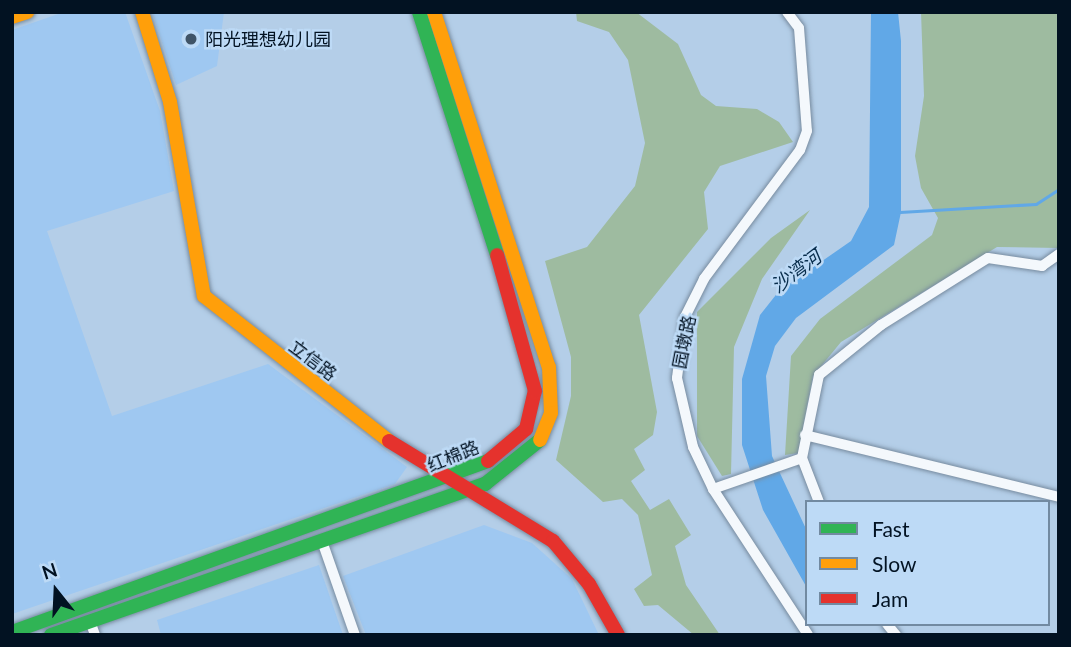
<!DOCTYPE html>
<html>
<head>
<meta charset="utf-8">
<style>
	body { margin:0 }
	#map { position:relative; width:1071px; height:647px; overflow:hidden; background:#b4cee8; font-family:Lato,"Noto Sans SC",sans-serif }
	div>[style] { position:absolute }
	[style*='--x'] { left:calc(var(--x)*1px); top:calc(var(--y)*1px); width:calc(var(--w)*1px); rotate:calc(var(--a)*1deg) }
	.built>* { inset:0; background:#9fc8f1 }
	.green>* { inset:0; background:#9ebba0 }
	.water>* { inset:0; background:#61a8e7 }
	.stream>* { height:2.5px; margin:-1.25px; padding:0 1.25px; transform-origin:1.25px; border-radius:1.25px; background:#61a8e7 }
	.roads { filter:drop-shadow(0 0 2px #778b9f) drop-shadow(0 0 2px #778b9f) }
	.street>* { height:10px; margin:-5px; padding:0 5px; transform-origin:5px; border-radius:5px; background:#f4f8fc }
	.fast>* { height:14px; margin:-7px; padding:0 7px; transform-origin:7px; border-radius:7px; background:#30b455 }
	.slow>* { height:14px; margin:-7px; padding:0 7px; transform-origin:7px; border-radius:7px; background:#ff9f0a }
	.jam>* { height:14px; margin:-7px; padding:0 7px; transform-origin:7px; border-radius:7px; background:#e5322d }
	.dots>* { width:19px; height:19px; translate:-50% -50%; box-sizing:border-box; border:4px solid #bddaf6; border-radius:50% }
	span { translate:-50% -50%; white-space:nowrap; text-align:center; line-height:1.15; -webkit-text-stroke:5px #bddaf6; paint-order:stroke }
	.poi-label { font-size:18px; color:#021222 }
	.left { translate:0 -50%; text-align:left }
	.street-label { font-size:18px; color:#021222 }
	.water-label { font-size:19px; color:#082d4c; font-style:italic }
	.frame { position:absolute; inset:0; border:14px solid #021222; pointer-events:none }
	.legend { position:absolute; left:805px; top:500px; width:245px; height:126px; box-sizing:border-box; background:#bddaf6; border:2px solid #728aa1; margin:0; padding:9px 12px; list-style:none; font-size:21px; color:#021222 }
	.legend li { display:flex; align-items:center; gap:14px; height:35px }
	.legend b { width:35px; border:2px solid #728aa1 }
	.north { position:absolute; left:21px; top:556px; width:70px; height:70px; -webkit-text-stroke:5px #bddaf6; paint-order:stroke; rotate:342deg; font-size:19px; font-weight:700; line-height:28px; text-align:center; color:#021222 }
	.north::after { content:''; display:block; margin:auto; width:24px; height:32px; background:#021222; clip-path:polygon(50% 0,100% 100%,50% 72%,0 100%) }
</style>
</head>
<body>
<div id="map">
	<div class="built">
		<div style="clip-path:polygon(64px 12px,125px 12px,160px 111px,174px 191px,47px 231px,112px 416px,268px 364px,407px 467px,395px 484px,12px 614px,12px 30px)"></div>
		<div style="clip-path:polygon(152px 12px,224px 12px,217px 66px,176px 85px)"></div>
		<div style="clip-path:polygon(484px 525px,532px 543px,572px 579px,599px 635px,366px 635px,343px 576px)"></div>
		<div style="clip-path:polygon(319px 565px,343px 635px,161px 635px,157px 620px)"></div>
	</div>
	<div class="green">
		<div style="clip-path:polygon(576px 12px,636px 12px,678px 44px,701px 95px,716px 106px,757px 109px,779px 122px,793px 142px,720px 166px,704px 192px,708px 229px,639px 315px,657px 412px,653px 435px,634px 449px,645px 470px,631px 481px,650px 510px,669px 499px,691px 535px,675px 546px,686px 585px,720px 635px,694px 635px,658px 605px,644px 606px,634px 589px,652px 575px,638px 515px,622px 499px,603px 502px,556px 460px,571px 396px,571px 357px,545px 261px,587px 247px,635px 186px,645px 143px,628px 60px,609px 32px,577px 21px)"></div>
		<div style="clip-path:polygon(921px 12px,1059px 12px,1059px 248px,997px 247px,841px 342px,813px 376px,798px 453px,785px 455px,791px 356px,820px 319px,932px 235px,938px 218px,921px 188px,915px 156px,924px 96px)"></div>
		<div style="clip-path:polygon(810px 210px,762px 279px,734px 347px,731px 474px,722px 476px,697px 436px,697px 312px,771px 238px)"></div>
	</div>
	<div class="water">
		<div style="clip-path:polygon(871px 12px,898px 12px,901px 41px,901px 212px,894px 245px,796px 318px,775px 346px,766px 376px,772px 456px,807px 531px,807px 588px,763px 510px,742px 445px,742px 379px,760px 315px,779px 291px,851px 241px,869px 207px)"></div>
	</div>
	<div class="stream">
		<div style="--x:900;--y:212;--w:136;--a:-3.4"></div>
		<div style="--x:1036;--y:204;--w:27;--a:-33"></div>
	</div>
	<div class="roads">
		<div class="street">
			<div style="--x:787;--y:12;--w:20;--a:53"></div>
			<div style="--x:799;--y:28;--w:103;--a:85.6"></div>
			<div style="--x:807;--y:131;--w:20;--a:110"></div>
			<div style="--x:800;--y:150;--w:161;--a:126.7"></div>
			<div style="--x:704;--y:279;--w:42;--a:116.6"></div>
			<div style="--x:685;--y:317;--w:62;--a:97.5"></div>
			<div style="--x:677;--y:378;--w:71;--a:76.9"></div>
			<div style="--x:693;--y:447;--w:47;--a:64.5"></div>
			<div style="--x:713;--y:489;--w:174;--a:56.9"></div>
			<div style="--x:805;--y:435;--w:261;--a:13.7"></div>
			<div style="--x:802;--y:458;--w:85;--a:-78.4"></div>
			<div style="--x:819;--y:375;--w:80;--a:-38.9"></div>
			<div style="--x:881;--y:325;--w:126;--a:-32.1"></div>
			<div style="--x:988;--y:258;--w:55;--a:8.4"></div>
			<div style="--x:1042;--y:266;--w:21;--a:-35"></div>
			<div style="--x:802;--y:458;--w:47;--a:68.9"></div>
			<div style="--x:713;--y:489;--w:94;--a:-19.2"></div>
			<div style="--x:322;--y:541;--w:100;--a:70.7"></div>
			<div style="--x:90;--y:621;--w:15;--a:70"></div>
			<div style="--x:887;--y:624;--w:14;--a:51"></div>
		</div>
		<div class="fast">
			<div style="--x:419;--y:12;--w:255;--a:72.2"></div>
			<div style="--x:12;--y:632;--w:506;--a:-19.76"></div>
			<div style="--x:51;--y:635;--w:460;--a:-19.2"></div>
			<div style="--x:485;--y:484;--w:70;--a:-38.7"></div>
		</div>
		<div class="slow">
			<div style="--x:142;--y:12;--w:94;--a:72.7"></div>
			<div style="--x:170;--y:102;--w:197;--a:80.1"></div>
			<div style="--x:204;--y:296;--w:235;--a:38.1"></div>
			<div style="--x:434;--y:12;--w:373;--a:72.1"></div>
			<div style="--x:549;--y:367;--w:46;--a:87.5"></div>
			<div style="--x:551;--y:413;--w:29;--a:112"></div>
			<div style="--x:12;--y:17;--w:16;--a:-18"></div>
		</div>
		<div class="jam">
			<div style="--x:389;--y:441;--w:192;--a:31.4"></div>
			<div style="--x:553;--y:541;--w:56;--a:50.1"></div>
			<div style="--x:589;--y:584;--w:59;--a:60.4"></div>
			<div style="--x:488;--y:461;--w:50;--a:-40.1"></div>
			<div style="--x:526;--y:429;--w:39;--a:-77"></div>
			<div style="--x:535;--y:391;--w:141;--a:-105.6"></div>
		</div>
	</div>
	<div class="dots">
		<div style="left:191px;top:39px;background:#405467"></div>
	</div>
	<div class="poi-label">
		<span class="left" style="left:205px;top:39px">阳光理想幼儿园</span>
	</div>
	<div class="street-label">
		<span style="left:684px;top:342px;rotate:-79deg">园墩路</span>
		<span style="left:313px;top:360px;rotate:37deg">立信路</span>
		<span style="left:453px;top:456px;rotate:-22deg">红棉路</span>
	</div>
	<div class="water-label">
		<span style="left:796px;top:271px;rotate:-37deg">沙湾河</span>
	</div>
	<div class="frame"></div>
	<ul class="legend">
	<li><b style="height:9px;background:#30b455"></b>Fast</li>
	<li><b style="height:9px;background:#ff9f0a"></b>Slow</li>
	<li><b style="height:9px;background:#e5322d"></b>Jam</li>
	</ul>
	<div class="north">N</div>
</div>
</body>
</html>
